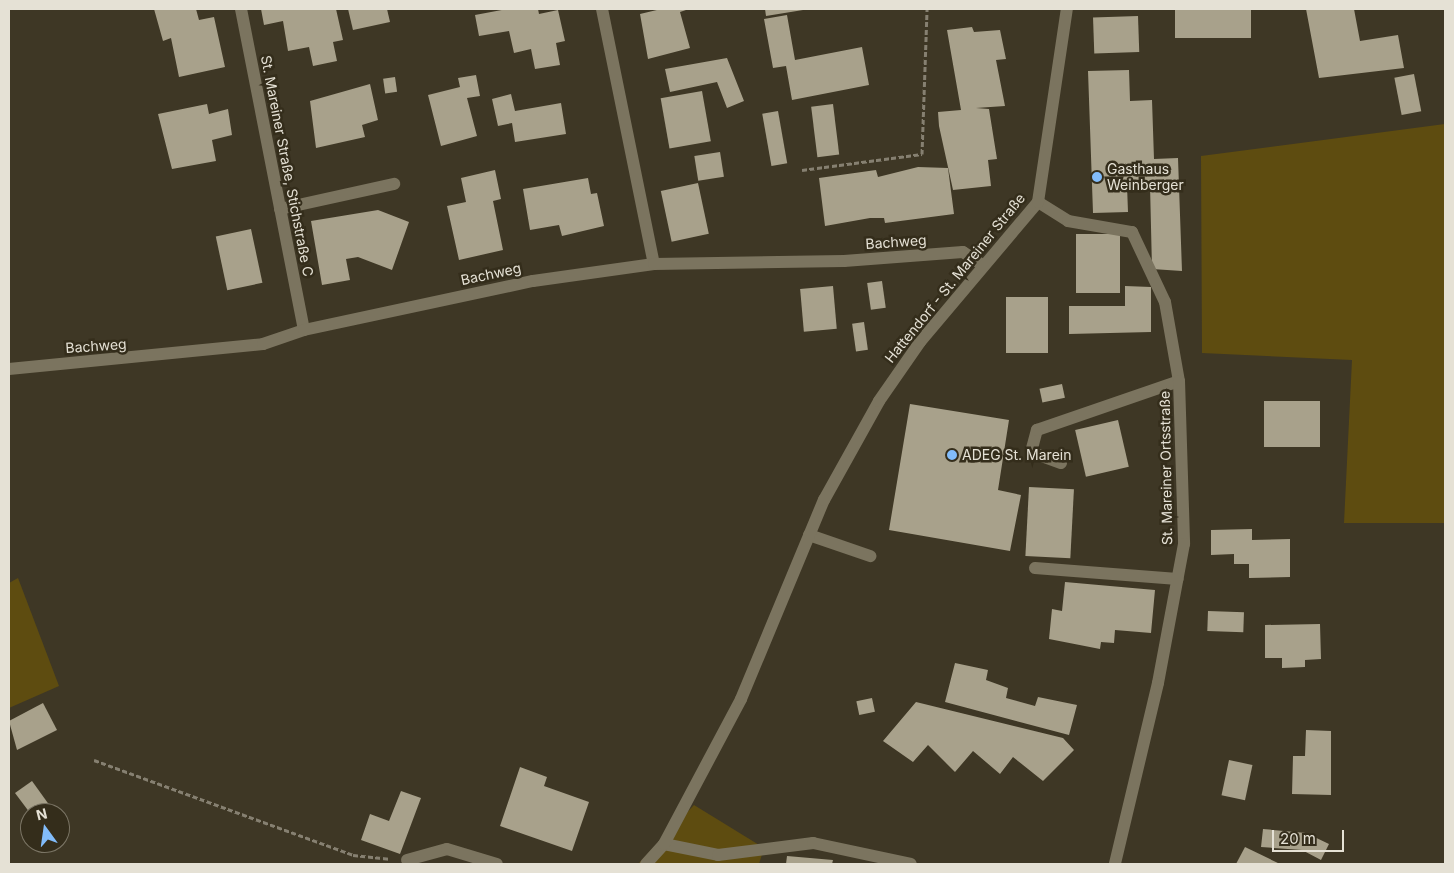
<!DOCTYPE html>
<html>
<head>
<meta charset="utf-8">
<style>
	body { margin:0 }
	#map { position:relative; width:1454px; height:873px; overflow:hidden; background:#3e3725; font-family:Inter,sans-serif }
	div>[style] { position:absolute }
	[style*='--x'] { left:calc(var(--x)*1px); top:calc(var(--y)*1px); width:calc(var(--w)*1px); rotate:calc(var(--a)*1deg) }
	.green>* { inset:0; background:#5e4c10 }
	.building>* { inset:0; background:#a8a18b; transform-origin:0 0 }
	.path>* { height:3px; margin-top:-1.5px; transform-origin:0; background:repeating-linear-gradient(90deg,#868071 0 5px,transparent 0 7.5px) }
	.service>* { height:12px; margin:-6px; padding:0 6px; transform-origin:6px; border-radius:6px; background:#7b745f }
	.minor>* { height:12px; margin:-6px; padding:0 6px; transform-origin:6px; border-radius:6px; background:#7b745f }
	.dots>* { width:14px; height:14px; translate:-50% -50%; box-sizing:border-box; border:2px solid #342d1b; border-radius:50% }
	span { translate:-50% -50%; white-space:nowrap; text-align:center; line-height:1.15; -webkit-text-stroke:5px #342d1b; paint-order:stroke }
	.street-label { font-size:14px; color:#e5e1d5 }
	.poi-label { font-size:14px; color:#e5e1d5 }
	.left { translate:0 -50%; text-align:left }
	.frame { position:absolute; inset:0; border:10px solid #e5e1d5; pointer-events:none }
	.north { position:absolute; left:20px; top:803px; width:50px; height:50px; box-sizing:border-box; background:#342d1b; border:1px solid #7b7565; border-radius:50%; rotate:346deg; font-size:14px; font-weight:700; line-height:20px; text-align:center; color:#e5e1d5 }
	.north::after { content:''; display:block; margin:auto; width:18px; height:22px; background:#82bcfa; clip-path:polygon(50% 0,100% 100%,50% 72%,0 100%) }
	.scale { position:absolute; left:1272px; top:830px; width:72px; height:22px; box-sizing:border-box; border:2px solid #e5e1d5; border-top:0; padding-left:6px; font-size:15px; line-height:18px; white-space:nowrap; color:#e5e1d5; -webkit-text-stroke:4px #342d1b; paint-order:stroke }
</style>
</head>
<body>
<div id="map">
	<div class="green">
		<div style="clip-path:polygon(1445px 124px,1445px 523px,1344px 523px,1352px 360px,1202px 353px,1201px 156px)"></div>
		<div style="clip-path:polygon(18px 578px,59px 686px,9px 708px,9px 583px)"></div>
		<div style="clip-path:polygon(694px 805px,764px 848px,759px 864px,638px 864px)"></div>
	</div>
	<div class="building">
		<div style="clip-path:polygon(154px 9px,196px 9px,199px 20px,214px 17px,225px 67px,179px 77px,171px 38px,163px 41px)"></div>
		<div style="clip-path:polygon(261px 9px,336px 9px,343px 40px,333px 42px,337px 61px,313px 66px,309px 47px,288px 51px,283px 21px,264px 25px)"></div>
		<div style="clip-path:polygon(348px 9px,387px 9px,390px 22px,353px 30px)"></div>
		<div style="clip-path:polygon(507px 9px,538px 9px,539px 14px,558px 10px,565px 41px,556px 43px,560px 65px,535px 69px,531px 49px,514px 53px,509px 31px,479px 36px,475px 15px)"></div>
		<div style="clip-path:polygon(661px 9px,689px 9px,680px 12px,690px 48px,648px 59px,640px 14px)"></div>
		<div style="clip-path:polygon(765px 9px,803px 9px,803px 10px,766px 16px)"></div>
		<div style="left:1175px;top:9px;width:76px;height:29px"></div>
		<div style="clip-path:polygon(1306px 9px,1354px 9px,1360px 41px,1398px 35px,1404px 68px,1319px 78px)"></div>
		<div style="clip-path:polygon(787px 15px,795px 60px,862px 47px,869px 85px,792px 100px,786px 66px,773px 68px,764px 19px)"></div>
		<div style="left:1138px;top:16px;width:36px;height:45px;rotate:88deg"></div>
		<div style="clip-path:polygon(972px 27px,974px 32px,1000px 30px,1006px 59px,996px 60px,1005px 106px,976px 108px,989px 109px,997px 159px,988px 160px,991px 186px,953px 190px,939px 126px,938px 112px,961px 110px,947px 30px)"></div>
		<div style="clip-path:polygon(727px 58px,744px 101px,727px 108px,717px 82px,670px 92px,665px 69px)"></div>
		<div style="clip-path:polygon(1129px 70px,1130px 101px,1152px 100px,1154px 159px,1178px 158px,1182px 271px,1152px 269px,1150px 185px,1127px 185px,1128px 212px,1093px 213px,1088px 71px)"></div>
		<div style="left:1414px;top:74px;width:38px;height:20px;rotate:79deg"></div>
		<div style="clip-path:polygon(476px 75px,480px 96px,467px 98px,477px 136px,441px 146px,428px 95px,460px 87px,458px 78px)"></div>
		<div style="left:395px;top:77px;width:15px;height:12px;rotate:82deg"></div>
		<div style="clip-path:polygon(370px 84px,378px 120px,362px 125px,365px 137px,316px 148px,310px 101px)"></div>
		<div style="left:702px;top:91px;width:51px;height:42px;rotate:80deg"></div>
		<div style="clip-path:polygon(511px 94px,515px 111px,561px 103px,566px 134px,515px 142px,512px 123px,498px 126px,492px 99px)"></div>
		<div style="clip-path:polygon(207px 104px,209px 114px,228px 109px,232px 135px,212px 140px,216px 161px,172px 169px,158px 114px)"></div>
		<div style="left:833px;top:104px;width:51px;height:22px;rotate:83deg"></div>
		<div style="left:778px;top:111px;width:53px;height:16px;rotate:80deg"></div>
		<div style="left:720px;top:152px;width:25px;height:26px;rotate:81deg"></div>
		<div style="clip-path:polygon(918px 167px,948px 168px,954px 214px,885px 223px,884px 218px,870px 218px,825px 226px,819px 178px,876px 170px,878px 177px)"></div>
		<div style="clip-path:polygon(495px 170px,501px 199px,493px 201px,503px 250px,459px 260px,447px 206px,466px 202px,461px 178px)"></div>
		<div style="clip-path:polygon(588px 178px,591px 194px,597px 193px,604px 226px,562px 236px,559px 225px,530px 230px,523px 189px)"></div>
		<div style="left:698px;top:183px;width:52px;height:38px;rotate:78deg"></div>
		<div style="clip-path:polygon(378px 210px,409px 222px,392px 270px,358px 257px,346px 259px,350px 280px,322px 285px,311px 221px)"></div>
		<div style="left:251px;top:229px;width:55px;height:36px;rotate:78deg"></div>
		<div style="left:1076px;top:234px;width:44px;height:59px"></div>
		<div style="left:882px;top:281px;width:27px;height:15px;rotate:82deg"></div>
		<div style="left:833px;top:286px;width:43px;height:33px;rotate:85deg"></div>
		<div style="clip-path:polygon(1125px 286px,1151px 287px,1151px 332px,1069px 334px,1069px 306px,1125px 306px)"></div>
		<div style="left:1048px;top:297px;width:56px;height:42px;rotate:90deg"></div>
		<div style="left:864px;top:322px;width:28px;height:12px;rotate:82deg"></div>
		<div style="left:1062px;top:384px;width:14px;height:23px;rotate:78deg"></div>
		<div style="left:1264px;top:401px;width:56px;height:46px"></div>
		<div style="clip-path:polygon(910px 404px,1009px 420px,998px 490px,1021px 495px,1010px 551px,889px 530px)"></div>
		<div style="left:1118px;top:420px;width:48px;height:44px;rotate:77deg"></div>
		<div style="left:1029px;top:487px;width:45px;height:69px;rotate:3deg"></div>
		<div style="clip-path:polygon(1252px 529px,1252px 540px,1290px 539px,1290px 577px,1249px 578px,1249px 564px,1234px 564px,1234px 554px,1211px 555px,1211px 530px)"></div>
		<div style="clip-path:polygon(1065px 582px,1155px 590px,1151px 633px,1115px 630px,1114px 643px,1101px 642px,1100px 649px,1049px 639px,1052px 609px,1062px 611px)"></div>
		<div style="left:1208px;top:611px;width:36px;height:20px;rotate:2deg"></div>
		<div style="clip-path:polygon(1320px 624px,1321px 659px,1305px 660px,1305px 667px,1282px 668px,1282px 658px,1265px 658px,1265px 625px)"></div>
		<div style="clip-path:polygon(955px 663px,988px 670px,986px 680px,1008px 688px,1006px 698px,1035px 706px,1038px 697px,1077px 705px,1069px 735px,945px 702px)"></div>
		<div style="left:872px;top:698px;width:14px;height:16px;rotate:78deg"></div>
		<div style="clip-path:polygon(916px 702px,1063px 738px,1074px 750px,1043px 781px,1013px 757px,1000px 774px,973px 751px,955px 772px,928px 745px,913px 762px,883px 741px)"></div>
		<div style="clip-path:polygon(43px 703px,57px 730px,17px 750px,9px 721px)"></div>
		<div style="clip-path:polygon(1306px 730px,1331px 731px,1331px 795px,1292px 794px,1293px 756px,1305px 756px)"></div>
		<div style="left:1229px;top:760px;width:24px;height:36px;rotate:12deg"></div>
		<div style="clip-path:polygon(520px 767px,547px 777px,544px 786px,589px 802px,572px 851px,500px 826px)"></div>
		<div style="clip-path:polygon(32px 781px,50px 806px,40px 813px,30px 813px,15px 793px)"></div>
		<div style="clip-path:polygon(401px 791px,421px 798px,400px 854px,361px 840px,370px 814px,389px 821px)"></div>
		<div style="clip-path:polygon(1263px 829px,1306px 833px,1329px 844px,1321px 860px,1302px 850px,1261px 847px)"></div>
		<div style="clip-path:polygon(1245px 847px,1280px 864px,1236px 864px)"></div>
		<div style="clip-path:polygon(787px 856px,833px 860px,832px 864px,786px 864px)"></div>
	</div>
	<div class="path">
		<div style="--x:802;--y:170;--w:121;--a:-7.6"></div>
		<div style="--x:922;--y:154;--w:145;--a:-88"></div>
		<div style="--x:94;--y:760;--w:276;--a:20.1"></div>
		<div style="--x:353;--y:855;--w:36;--a:6"></div>
	</div>
	<div class="service">
		<div style="--x:280;--y:209;--w:117;--a:-12.4"></div>
		<div style="--x:1061;--y:463;--w:32;--a:-160"></div>
		<div style="--x:1031;--y:452;--w:23;--a:-75"></div>
		<div style="--x:1037;--y:430;--w:150;--a:-19"></div>
		<div style="--x:809;--y:535;--w:65;--a:19"></div>
		<div style="--x:1035;--y:568;--w:143;--a:4.4"></div>
	</div>
	<div class="minor">
		<div style="--x:241;--y:9;--w:327;--a:78.9"></div>
		<div style="--x:602;--y:9;--w:260;--a:78.5"></div>
		<div style="--x:1038;--y:202;--w:36;--a:32"></div>
		<div style="--x:1068;--y:221;--w:65;--a:9.8"></div>
		<div style="--x:1132;--y:232;--w:77;--a:64.8"></div>
		<div style="--x:1165;--y:302;--w:80;--a:80"></div>
		<div style="--x:1179;--y:381;--w:163;--a:88.2"></div>
		<div style="--x:1184;--y:544;--w:141;--a:100.6"></div>
		<div style="--x:1158;--y:683;--w:186;--a:103.4"></div>
		<div style="--x:9;--y:369;--w:255;--a:-5.6"></div>
		<div style="--x:263;--y:344;--w:43;--a:-18.9"></div>
		<div style="--x:304;--y:330;--w:234;--a:-12.1"></div>
		<div style="--x:533;--y:281;--w:122;--a:-8"></div>
		<div style="--x:654;--y:264;--w:190;--a:-0.9"></div>
		<div style="--x:844;--y:261;--w:119;--a:-4.3"></div>
		<div style="--x:963;--y:252;--w:23;--a:34"></div>
		<div style="--x:664;--y:844;--w:55;--a:11.5"></div>
		<div style="--x:718;--y:855;--w:96;--a:-7.2"></div>
		<div style="--x:813;--y:843;--w:100;--a:12.1"></div>
		<div style="--x:407;--y:860;--w:41;--a:-15.4"></div>
		<div style="--x:447;--y:849;--w:52;--a:16.7"></div>
		<div style="--x:646;--y:864;--w:27;--a:-48"></div>
		<div style="--x:664;--y:844;--w:164;--a:-62"></div>
		<div style="--x:741;--y:699;--w:216;--a:-67.4"></div>
		<div style="--x:824;--y:500;--w:113;--a:-60.9"></div>
		<div style="--x:879;--y:401;--w:72;--a:-55.2"></div>
		<div style="--x:920;--y:342;--w:183;--a:-49.9"></div>
		<div style="--x:1038;--y:202;--w:195;--a:-81.5"></div>
	</div>
	<div class="dots">
		<div style="left:1097px;top:177px;background:#82bcfa"></div>
		<div style="left:952px;top:455px;background:#82bcfa"></div>
	</div>
	<div class="street-label">
		<span style="left:287px;top:166px;rotate:79deg">St. Mareiner Straße, Stichstraße C</span>
		<span style="left:896px;top:242px;rotate:-4deg">Bachweg</span>
		<span style="left:491px;top:274px;rotate:-12deg">Bachweg</span>
		<span style="left:955px;top:278px;rotate:-51deg">Hattendorf - St. Mareiner Straße</span>
		<span style="left:96px;top:346px;rotate:-4deg">Bachweg</span>
		<span style="left:1166px;top:468px;rotate:-91deg">St. Mareiner Ortsstraße</span>
	</div>
	<div class="poi-label">
		<span class="left" style="left:1107px;top:177px">Gasthaus<br>Weinberger</span>
		<span class="left" style="left:962px;top:455px">ADEG St. Marein</span>
	</div>
	<div class="frame"></div>
	<div class="north">N</div>
	<div class="scale">20 m</div>
</div>
</body>
</html>
